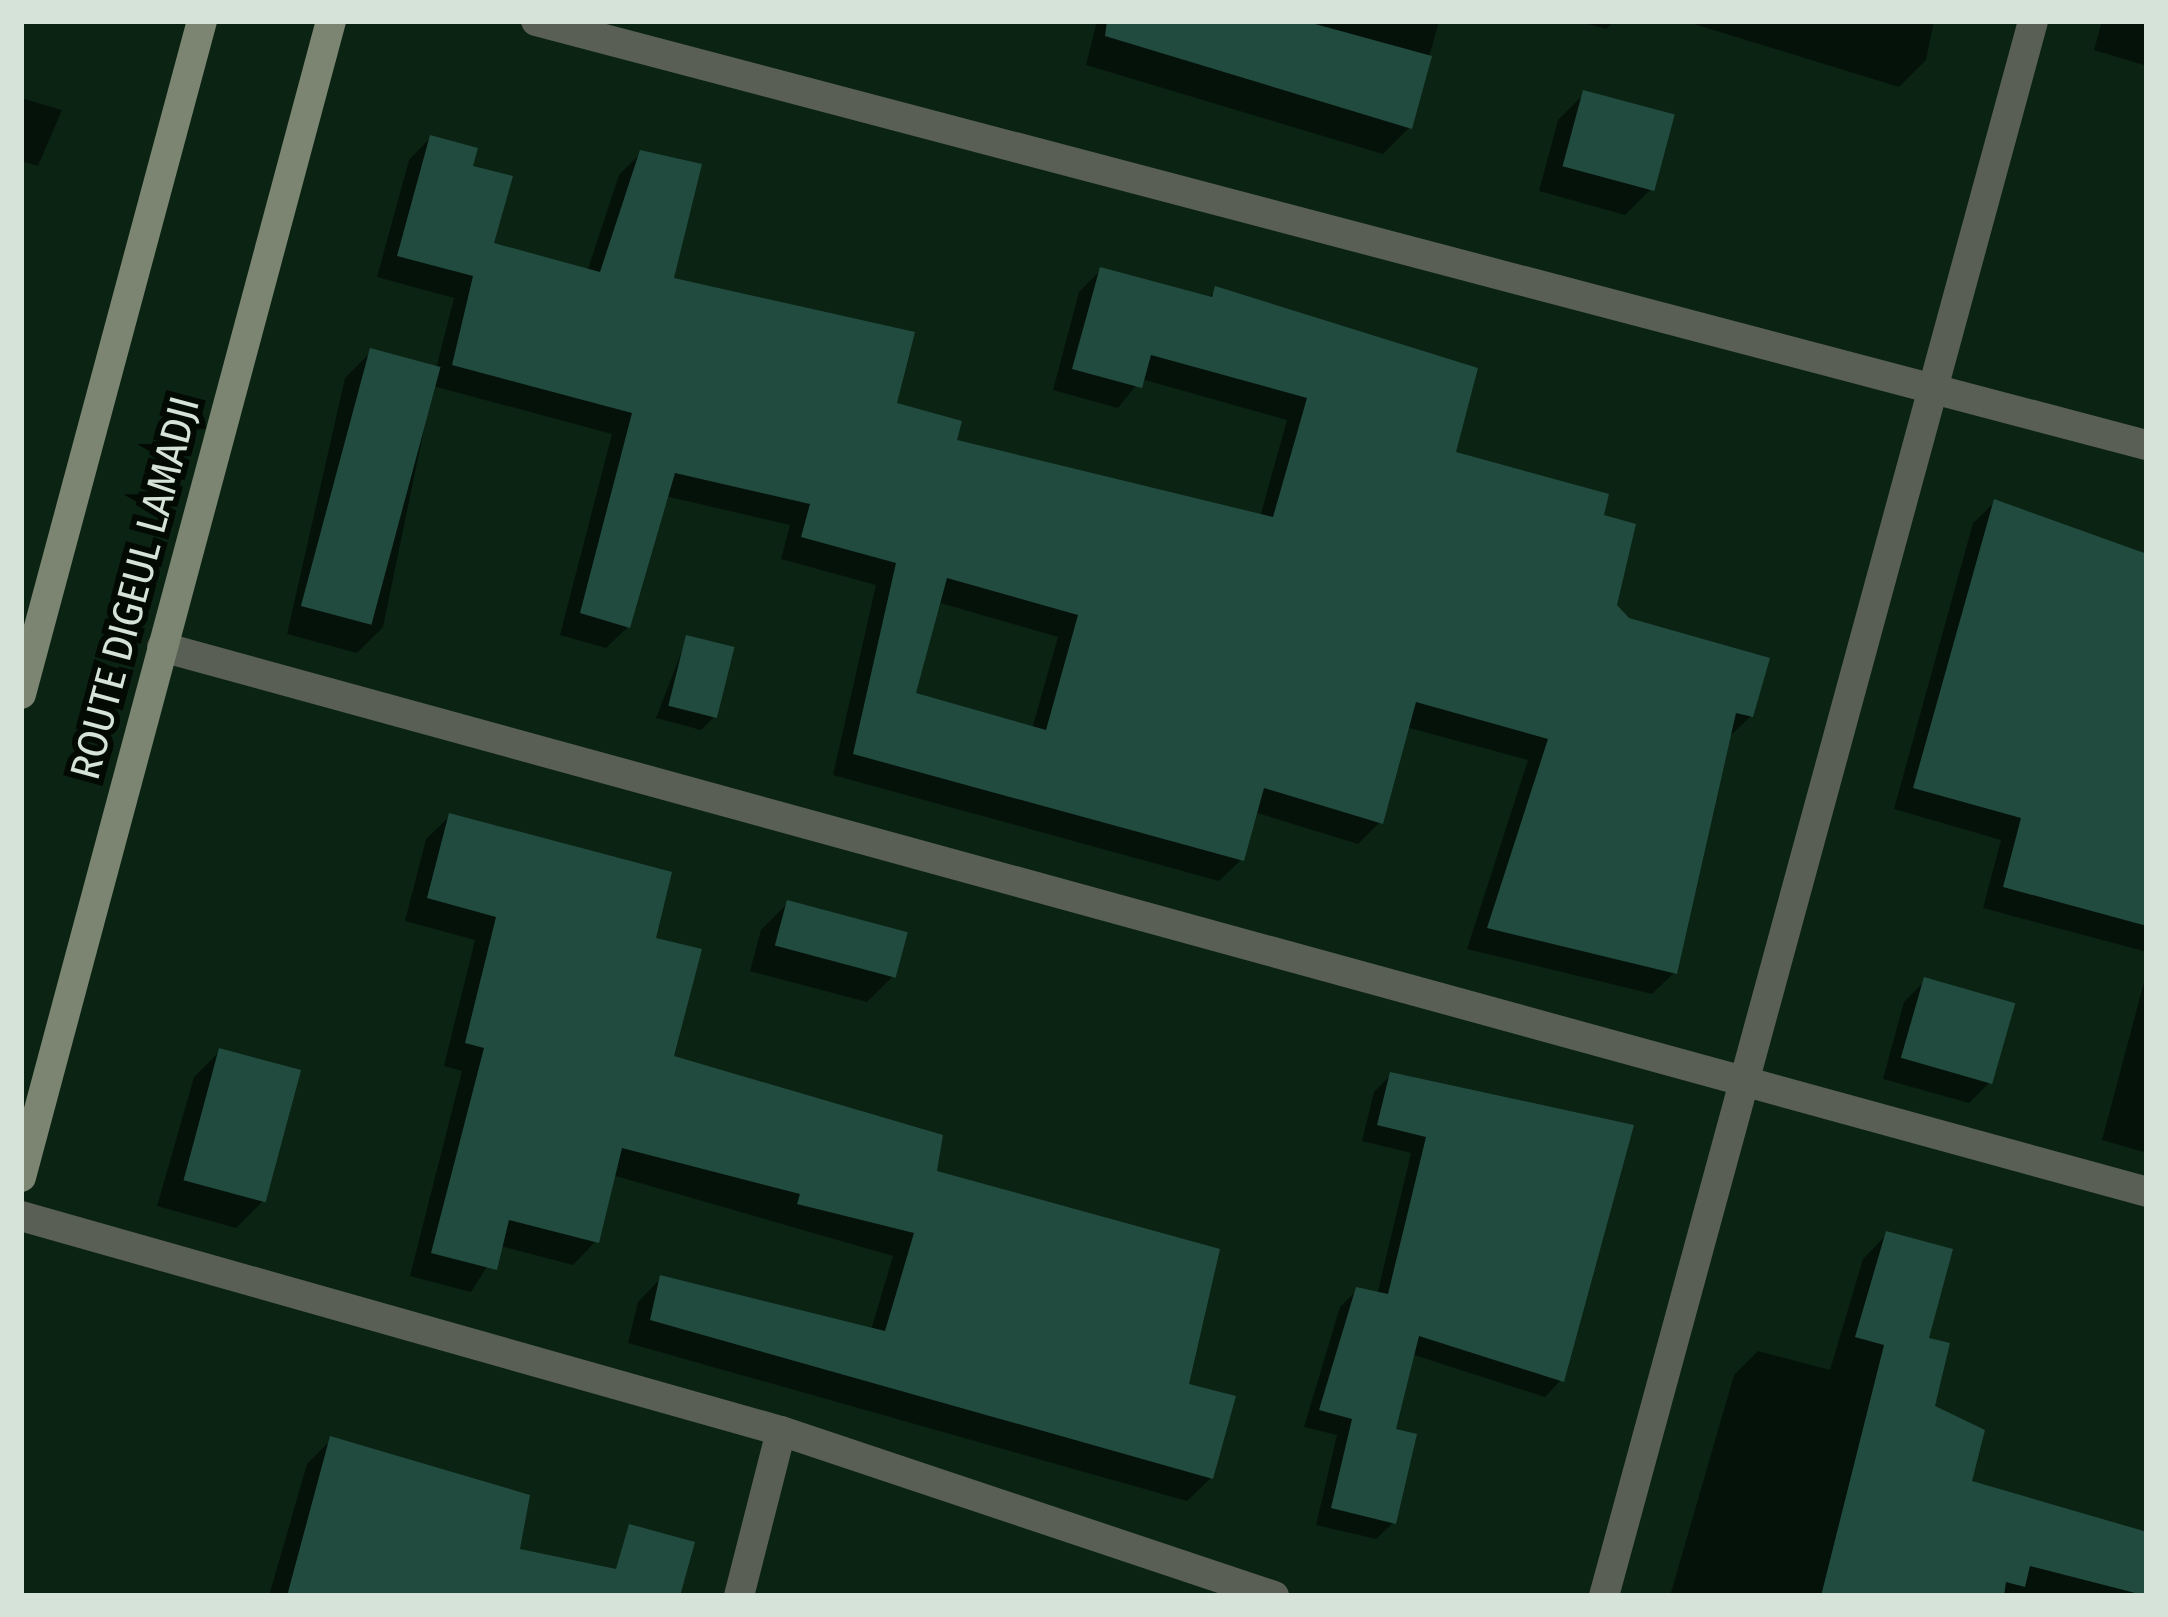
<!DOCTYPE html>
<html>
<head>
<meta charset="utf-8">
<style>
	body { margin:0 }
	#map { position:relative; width:2168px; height:1617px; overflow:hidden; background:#0b2313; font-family:"Fira Sans Condensed",sans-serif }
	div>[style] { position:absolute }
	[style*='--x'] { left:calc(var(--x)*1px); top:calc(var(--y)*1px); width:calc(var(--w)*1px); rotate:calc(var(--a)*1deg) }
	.shadow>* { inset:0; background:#0007 }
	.building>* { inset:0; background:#224b40; transform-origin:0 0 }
	.street>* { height:30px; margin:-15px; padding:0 15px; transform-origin:15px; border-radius:15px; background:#595f54 }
	.secondary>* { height:30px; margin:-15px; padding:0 15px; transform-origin:15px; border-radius:15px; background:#7b8572 }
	span { translate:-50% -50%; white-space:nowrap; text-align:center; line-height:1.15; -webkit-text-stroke:12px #030a04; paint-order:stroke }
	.street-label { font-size:42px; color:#d5e3d8 }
	.frame { position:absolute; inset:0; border:24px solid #d5e3d8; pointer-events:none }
</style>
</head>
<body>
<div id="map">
	<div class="shadow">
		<div style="clip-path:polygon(1097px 21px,1439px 21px,1410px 127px,1383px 154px,1086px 65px)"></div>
		<div style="clip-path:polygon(1576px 21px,1614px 21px,1606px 29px)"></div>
		<div style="clip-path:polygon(1684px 21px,1934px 21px,1926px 60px,1899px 87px)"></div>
		<div style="clip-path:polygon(2102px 21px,2147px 21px,2147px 66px,2094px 50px)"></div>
		<div style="clip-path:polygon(1584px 94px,1651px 189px,1625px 215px,1539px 191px,1558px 120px)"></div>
		<div style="clip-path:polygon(21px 98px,62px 110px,38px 166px,21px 161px)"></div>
		<div style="clip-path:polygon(evenodd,430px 138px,470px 168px,491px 246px,587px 272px,619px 175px,641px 153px,670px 280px,953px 442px,1260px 517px,1287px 420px,1141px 379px,1118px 408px,1053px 390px,1079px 292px,1101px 270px,1207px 299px,1216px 290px,1453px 454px,1600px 518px,1613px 606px,1751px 716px,1727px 739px,1674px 973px,1652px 994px,1467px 949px,1528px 760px,1406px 727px,1380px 822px,1358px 844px,1254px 812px,1241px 860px,1219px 881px,833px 775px,876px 585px,781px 559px,790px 525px,665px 496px,628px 627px,606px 648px,560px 635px,612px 434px,433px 386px,383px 627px,357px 653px,287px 634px,345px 378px,371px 352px,436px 369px,454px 298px,377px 277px,409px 160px,430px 138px,937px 602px,1058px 637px,1032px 729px,912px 696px,937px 602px)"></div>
		<div style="clip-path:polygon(1995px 502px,2147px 555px,2147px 952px,1983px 908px,2001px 840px,1894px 809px,1973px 523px)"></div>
		<div style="clip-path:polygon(687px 638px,714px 717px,701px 730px,656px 718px)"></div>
		<div style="clip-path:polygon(450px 816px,653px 940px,671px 1058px,933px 1173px,1185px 1387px,1211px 1478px,1187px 1501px,628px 1343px,638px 1302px,661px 1278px,871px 1330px,893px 1256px,612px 1175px,596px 1241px,573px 1265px,500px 1246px,471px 1292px,410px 1276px,462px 1071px,444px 1066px,475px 940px,405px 921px,426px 839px)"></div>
		<div style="clip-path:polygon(787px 904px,893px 976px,867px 1002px,750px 971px,761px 930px)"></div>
		<div style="clip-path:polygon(2147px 971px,2147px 1153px,2102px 1140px)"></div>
		<div style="clip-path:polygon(1925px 981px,1991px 1081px,1969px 1103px,1883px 1079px,1904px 1002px)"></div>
		<div style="clip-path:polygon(220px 1051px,262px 1202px,236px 1228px,157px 1206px,194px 1077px)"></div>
		<div style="clip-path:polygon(1391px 1075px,1630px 1127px,1561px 1380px,1545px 1397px,1411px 1354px,1392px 1431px,1393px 1523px,1376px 1539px,1316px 1525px,1337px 1435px,1304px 1427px,1340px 1307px,1357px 1290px,1377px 1295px,1411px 1153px,1362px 1141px,1374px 1092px)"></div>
		<div style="clip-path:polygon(1887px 1234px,1925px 1340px,1931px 1408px,1968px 1483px,2147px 1533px,2147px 1596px,1670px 1596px,1734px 1375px,1758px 1351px,1830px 1370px,1863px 1259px)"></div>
		<div style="clip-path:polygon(331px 1440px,516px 1552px,564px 1596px,269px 1596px,307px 1464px)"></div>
	</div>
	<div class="building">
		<div style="clip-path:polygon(1107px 21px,1304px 21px,1432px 56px,1412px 129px,1105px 36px)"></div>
		<div style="left:1583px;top:90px;width:95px;height:79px;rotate:15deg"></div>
		<div style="clip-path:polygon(evenodd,430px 135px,478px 148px,473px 166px,513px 176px,494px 243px,600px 272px,640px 150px,702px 164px,674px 278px,915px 332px,897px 403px,962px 421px,957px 440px,1273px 517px,1307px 398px,1151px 355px,1142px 388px,1072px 369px,1100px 267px,1212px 297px,1215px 286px,1478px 368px,1456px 452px,1609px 494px,1604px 515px,1636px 524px,1617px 605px,1629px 618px,1770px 658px,1753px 717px,1736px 713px,1677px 974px,1487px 928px,1548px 739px,1416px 702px,1383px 824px,1264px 788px,1244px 861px,853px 754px,896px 563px,801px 537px,810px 504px,675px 473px,630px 628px,580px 613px,632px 413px,452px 365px,473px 276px,397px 256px,430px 135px,947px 578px,1078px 615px,1046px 730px,916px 693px,947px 578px)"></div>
		<div style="left:370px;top:348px;width:73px;height:267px;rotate:15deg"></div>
		<div style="clip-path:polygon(1994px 499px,2147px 554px,2147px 926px,2003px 887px,2021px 818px,1913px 788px)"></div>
		<div style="left:686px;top:635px;width:50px;height:73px;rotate:14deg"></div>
		<div style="clip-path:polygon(449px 813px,672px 872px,656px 938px,702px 949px,674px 1056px,943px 1135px,937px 1171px,1220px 1249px,1189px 1384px,1236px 1396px,1213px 1479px,650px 1320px,660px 1275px,885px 1331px,914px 1233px,797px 1204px,800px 1194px,622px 1148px,599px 1243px,509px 1220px,497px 1270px,431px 1253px,484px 1048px,465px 1043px,496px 917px,427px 898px)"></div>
		<div style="left:787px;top:900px;width:125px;height:47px;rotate:15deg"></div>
		<div style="left:1924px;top:977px;width:95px;height:84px;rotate:16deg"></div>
		<div style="left:219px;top:1048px;width:85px;height:137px;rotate:15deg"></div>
		<div style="clip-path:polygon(1390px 1072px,1634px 1125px,1564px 1382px,1419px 1336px,1396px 1429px,1417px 1434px,1396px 1524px,1331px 1508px,1352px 1419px,1319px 1410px,1356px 1287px,1388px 1294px,1426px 1137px,1377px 1125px)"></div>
		<div style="clip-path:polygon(1886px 1231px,1953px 1249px,1929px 1338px,1950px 1343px,1935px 1406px,1985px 1430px,1972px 1481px,2147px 1532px,2147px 1596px,2030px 1566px,2025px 1587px,2006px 1582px,2004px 1596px,1821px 1596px,1884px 1345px,1855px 1337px)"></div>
		<div style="clip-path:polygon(330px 1436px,530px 1495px,520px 1549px,616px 1569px,629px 1524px,695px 1542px,680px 1596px,287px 1596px)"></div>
	</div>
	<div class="street">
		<div style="--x:536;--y:21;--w:1666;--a:14.75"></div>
		<div style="--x:162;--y:647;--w:2058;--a:15.35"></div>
		<div style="--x:21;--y:1216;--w:790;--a:15.8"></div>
		<div style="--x:781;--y:1431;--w:520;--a:18.5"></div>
		<div style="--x:739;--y:1596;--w:170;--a:-75.7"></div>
		<div style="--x:1604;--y:1596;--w:1632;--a:-74.76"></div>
	</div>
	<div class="secondary">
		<div style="--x:21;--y:694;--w:697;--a:-74.95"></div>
		<div style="--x:21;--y:1177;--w:1197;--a:-74.99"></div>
	</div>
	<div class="street-label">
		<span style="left:135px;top:588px;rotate:-75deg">ROUTE DIGEUL LAMADJI</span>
	</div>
	<div class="frame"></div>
</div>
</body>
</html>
